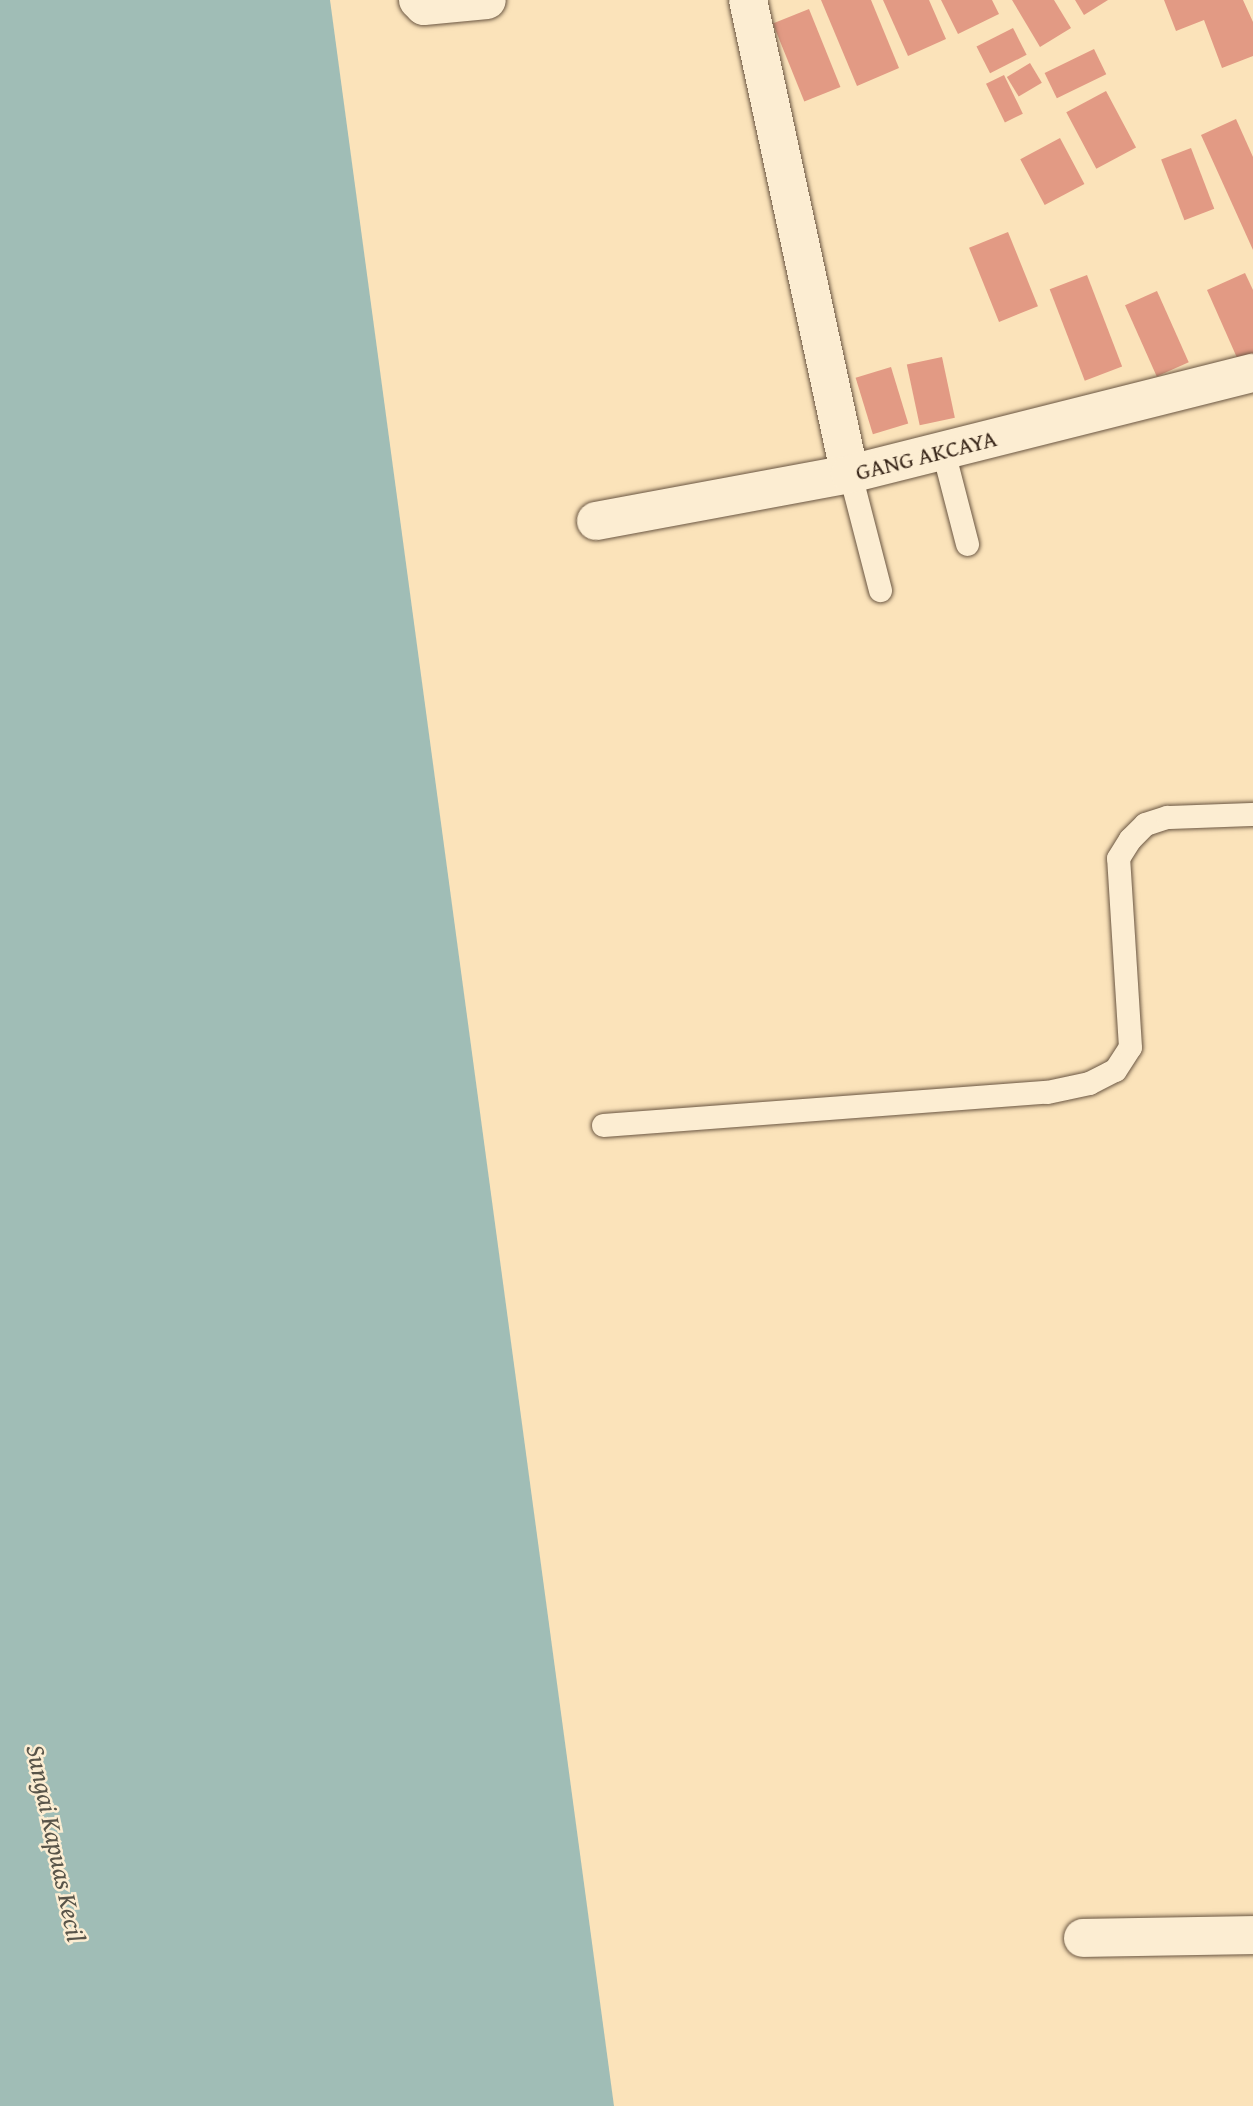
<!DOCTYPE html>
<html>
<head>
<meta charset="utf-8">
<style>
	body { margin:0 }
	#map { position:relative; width:1253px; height:2106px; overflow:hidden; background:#fbe3ba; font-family:"Gentium Book Plus",serif }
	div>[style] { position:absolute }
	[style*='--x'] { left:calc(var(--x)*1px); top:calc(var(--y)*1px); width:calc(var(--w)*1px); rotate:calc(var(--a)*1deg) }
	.water>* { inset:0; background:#a0bdb6 }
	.building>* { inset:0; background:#e29a84; transform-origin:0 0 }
	.roads { filter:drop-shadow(0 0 2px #6a5642) drop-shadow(0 0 2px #6a5642) }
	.lane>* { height:23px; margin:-11.5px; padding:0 11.5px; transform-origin:11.5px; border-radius:11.5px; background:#fcedd2 }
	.street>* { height:38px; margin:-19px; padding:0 19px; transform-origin:19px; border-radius:19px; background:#fcedd2 }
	span { translate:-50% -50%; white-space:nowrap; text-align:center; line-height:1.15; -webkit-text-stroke:5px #fcedd2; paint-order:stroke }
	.street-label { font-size:24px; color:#39271a }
	.water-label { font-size:26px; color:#585449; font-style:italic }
</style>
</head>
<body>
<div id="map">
	<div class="water">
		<div style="clip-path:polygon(0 0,330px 0,614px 2106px,0 2106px)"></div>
	</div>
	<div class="building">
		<div style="clip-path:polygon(821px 0,871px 0,899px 68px,857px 86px)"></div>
		<div style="clip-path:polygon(883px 0,929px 0,946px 39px,908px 56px)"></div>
		<div style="clip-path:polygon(941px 0,992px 0,999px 14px,958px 34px)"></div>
		<div style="clip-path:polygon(1012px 0,1054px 0,1071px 28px,1040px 47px)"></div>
		<div style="clip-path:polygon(1075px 0,1108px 0,1084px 15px)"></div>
		<div style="clip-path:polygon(1164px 0,1243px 0,1253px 22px,1253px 56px,1222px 68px,1204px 20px,1176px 31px)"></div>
		<div style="left:809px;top:9px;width:84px;height:39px;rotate:68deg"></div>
		<div style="left:1013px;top:28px;width:30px;height:41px;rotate:63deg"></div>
		<div style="left:1094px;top:49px;width:28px;height:55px;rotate:64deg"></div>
		<div style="left:1030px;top:63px;width:23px;height:27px;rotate:59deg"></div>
		<div style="left:1004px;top:75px;width:43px;height:20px;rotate:64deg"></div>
		<div style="left:1106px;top:91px;width:64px;height:45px;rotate:62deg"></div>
		<div style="clip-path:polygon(1236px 119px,1253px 157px,1253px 250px,1201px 135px)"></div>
		<div style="left:1060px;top:138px;width:52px;height:45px;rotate:62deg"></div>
		<div style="left:1191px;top:148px;width:65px;height:32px;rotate:69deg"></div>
		<div style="left:1008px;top:232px;width:80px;height:42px;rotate:68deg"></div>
		<div style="clip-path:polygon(1245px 273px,1253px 290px,1253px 354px,1238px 360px,1207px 290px)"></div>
		<div style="left:1087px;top:275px;width:98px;height:40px;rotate:69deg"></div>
		<div style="left:1157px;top:291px;width:78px;height:35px;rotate:66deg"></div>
		<div style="left:942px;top:357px;width:62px;height:36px;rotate:78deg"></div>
		<div style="left:891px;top:367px;width:59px;height:37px;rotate:73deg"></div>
	</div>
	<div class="roads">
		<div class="lane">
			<div style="--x:943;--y:451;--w:96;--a:75.5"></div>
			<div style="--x:850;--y:474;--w:120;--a:75.5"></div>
			<div style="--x:603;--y:1125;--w:445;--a:-4.3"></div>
			<div style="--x:1047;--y:1092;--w:43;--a:-12.1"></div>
			<div style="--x:1089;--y:1083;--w:29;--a:-27"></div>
			<div style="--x:1115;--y:1070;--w:27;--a:-57"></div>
			<div style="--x:1130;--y:1047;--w:189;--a:-93.6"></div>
			<div style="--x:1118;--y:858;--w:22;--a:-58"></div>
			<div style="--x:1130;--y:839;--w:21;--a:-45"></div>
			<div style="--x:1145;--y:824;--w:23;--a:-18"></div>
			<div style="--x:1167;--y:817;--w:86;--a:-2"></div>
		</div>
		<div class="street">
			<div style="--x:418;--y:0;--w:8;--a:45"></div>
			<div style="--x:424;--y:6;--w:63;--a:-5.4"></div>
			<div style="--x:748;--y:0;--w:485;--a:77.9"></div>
			<div style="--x:596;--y:521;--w:258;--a:-10.5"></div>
			<div style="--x:850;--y:474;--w:415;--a:-14.1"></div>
			<div style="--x:1083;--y:1938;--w:170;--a:-1"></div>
		</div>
	</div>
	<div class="street-label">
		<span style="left:926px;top:455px;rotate:-14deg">GANG AKCAYA</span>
	</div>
	<div class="water-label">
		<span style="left:56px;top:1843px;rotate:78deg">Sungai Kapuas Kecil</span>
	</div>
</div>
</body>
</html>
